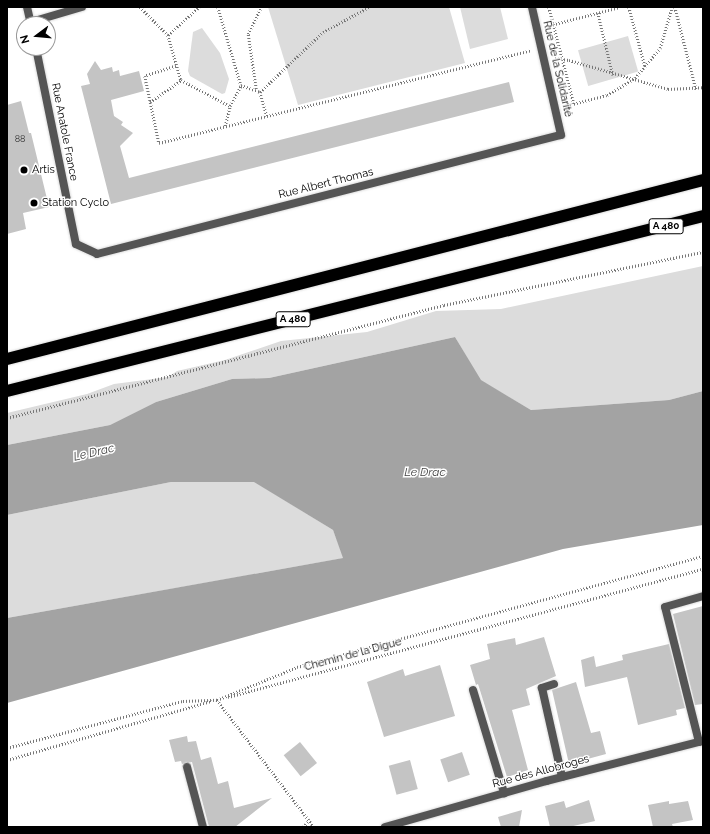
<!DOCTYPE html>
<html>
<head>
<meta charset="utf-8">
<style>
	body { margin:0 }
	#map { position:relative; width:710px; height:834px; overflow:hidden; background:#fff; font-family:Raleway,sans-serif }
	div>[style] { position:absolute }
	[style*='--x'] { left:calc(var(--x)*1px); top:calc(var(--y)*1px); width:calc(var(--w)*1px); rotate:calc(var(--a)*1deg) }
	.green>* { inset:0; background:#dcdcdc; transform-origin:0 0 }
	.water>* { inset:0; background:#a3a3a3 }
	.building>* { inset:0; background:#c4c4c4; transform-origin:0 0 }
	.path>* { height:2.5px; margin-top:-1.25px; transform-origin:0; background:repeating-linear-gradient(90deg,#777 0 1px,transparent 0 3px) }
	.roads { filter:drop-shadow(0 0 1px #dbdbdb) drop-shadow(0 0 1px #dbdbdb) }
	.lane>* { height:8px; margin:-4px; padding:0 4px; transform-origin:4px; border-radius:4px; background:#555 }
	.street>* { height:8px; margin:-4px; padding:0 4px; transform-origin:4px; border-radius:4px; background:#555 }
	.highway>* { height:12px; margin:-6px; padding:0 6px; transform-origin:6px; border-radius:6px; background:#000 }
	.dots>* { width:11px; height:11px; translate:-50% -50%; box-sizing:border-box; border:2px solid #fff; border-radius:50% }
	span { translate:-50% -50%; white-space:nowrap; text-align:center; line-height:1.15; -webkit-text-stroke:3px #fff; paint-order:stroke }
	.number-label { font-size:9px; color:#313131 }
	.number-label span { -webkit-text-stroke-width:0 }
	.shield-label span { padding:1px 3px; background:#fff; border:1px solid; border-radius:3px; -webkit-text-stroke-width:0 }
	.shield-label { font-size:10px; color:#000; font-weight:700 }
	.street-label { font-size:11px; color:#000 }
	.poi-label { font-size:11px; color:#000 }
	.left { translate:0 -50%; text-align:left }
	.water-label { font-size:12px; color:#444; font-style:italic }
	.frame { position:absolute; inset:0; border:8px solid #000; pointer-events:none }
	.north { position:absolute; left:16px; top:16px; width:40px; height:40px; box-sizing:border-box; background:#fff; border:1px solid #999; border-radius:50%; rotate:254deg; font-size:11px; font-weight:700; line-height:16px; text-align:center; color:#000 }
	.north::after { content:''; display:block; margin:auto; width:14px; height:18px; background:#000; clip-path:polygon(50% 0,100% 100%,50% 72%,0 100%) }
</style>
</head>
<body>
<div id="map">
	<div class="green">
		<div style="clip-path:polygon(268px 7px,449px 7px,465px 63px,298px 105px)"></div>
		<div style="clip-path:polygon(460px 7px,500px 7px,508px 39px,470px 49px)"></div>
		<div style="clip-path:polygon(202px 28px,220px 53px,229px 79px,225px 93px,222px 94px,190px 76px,188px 71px,193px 32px)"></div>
		<div style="left:628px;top:36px;width:37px;height:52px;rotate:74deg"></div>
		<div style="clip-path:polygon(703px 266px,703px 391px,669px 400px,531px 410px,480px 380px,455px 337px,269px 378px,232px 379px,156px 402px,110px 425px,7px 445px,7px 413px,87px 394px,114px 384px,168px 377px,177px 371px,225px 360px,281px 341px,367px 332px,436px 311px,501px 309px)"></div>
		<div style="clip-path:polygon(171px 482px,255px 482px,333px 530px,344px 558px,7px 618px,7px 515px)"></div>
	</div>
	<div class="water">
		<div style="clip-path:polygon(455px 337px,481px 380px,531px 410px,669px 400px,703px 391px,703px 525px,563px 549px,7px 703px,7px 618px,343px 558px,333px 530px,254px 482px,171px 482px,7px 515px,7px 445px,110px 425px,156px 402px,232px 379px,269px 378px)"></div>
	</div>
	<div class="building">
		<div style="clip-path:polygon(95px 61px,101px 70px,112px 67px,113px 72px,119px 70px,120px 76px,139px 71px,144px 91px,111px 100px,114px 116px,123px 122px,121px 125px,133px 133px,120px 146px,129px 178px,509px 82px,514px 102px,111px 204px,81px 86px,90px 84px,87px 74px)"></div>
		<div style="clip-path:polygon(21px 101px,29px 133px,31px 133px,49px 207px,23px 213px,26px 229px,7px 234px,7px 105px)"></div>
		<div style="clip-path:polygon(703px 606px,703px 704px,695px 705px,673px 614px)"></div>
		<div style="clip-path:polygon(544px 637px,556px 676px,526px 689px,530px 705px,512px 710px,528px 770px,507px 777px,478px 684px,476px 685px,470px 665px,490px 659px,487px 644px,515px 638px,516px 645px)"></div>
		<div style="clip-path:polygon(669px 644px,685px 708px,676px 710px,677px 715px,638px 725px,627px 677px,585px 687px,581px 660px,594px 656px,596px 667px,623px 660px,622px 655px)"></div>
		<div style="clip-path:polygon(440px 665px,455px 716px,384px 737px,367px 682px,403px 669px,405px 676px)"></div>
		<div style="clip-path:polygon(576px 682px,591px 733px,600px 731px,606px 754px,569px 764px,552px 690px)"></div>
		<div style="clip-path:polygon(187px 736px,188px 742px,196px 741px,201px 760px,211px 757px,218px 784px,228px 781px,234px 808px,272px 798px,235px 827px,209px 827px,192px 762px,182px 764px,181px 761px,175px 762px,169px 740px)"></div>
		<div style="left:300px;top:742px;width:27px;height:21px;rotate:51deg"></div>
		<div style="left:462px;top:752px;width:24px;height:23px;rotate:71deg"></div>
		<div style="left:410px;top:760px;width:30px;height:22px;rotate:75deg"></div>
		<div style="clip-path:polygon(589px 800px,595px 821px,569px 827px,550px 827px,545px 806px,564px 801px,566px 808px)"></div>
		<div style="clip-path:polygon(669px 801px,669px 804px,688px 801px,693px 820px,672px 824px,673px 827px,653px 827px,648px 805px)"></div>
		<div style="clip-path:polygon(522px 810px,519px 827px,501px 827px,498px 817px)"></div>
	</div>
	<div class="path">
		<div style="--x:140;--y:7;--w:40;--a:45"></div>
		<div style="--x:168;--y:35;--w:47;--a:73.9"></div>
		<div style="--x:181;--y:80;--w:55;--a:28"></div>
		<div style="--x:230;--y:106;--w:24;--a:-62"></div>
		<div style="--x:218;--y:7;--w:81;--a:73.6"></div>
		<div style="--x:241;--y:85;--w:20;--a:20"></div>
		<div style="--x:260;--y:92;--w:87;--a:-43.6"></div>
		<div style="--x:323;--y:32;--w:52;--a:-28.5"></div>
		<div style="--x:549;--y:7;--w:100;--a:75.5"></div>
		<div style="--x:629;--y:7;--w:61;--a:74.8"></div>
		<div style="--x:675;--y:7;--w:85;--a:75.6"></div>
		<div style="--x:598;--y:13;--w:64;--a:76.4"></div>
		<div style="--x:547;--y:26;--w:75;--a:-14.6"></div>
		<div style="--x:168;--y:35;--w:42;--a:-42.1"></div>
		<div style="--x:555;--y:58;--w:14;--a:8"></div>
		<div style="--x:569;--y:60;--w:103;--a:16.3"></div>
		<div style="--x:668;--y:89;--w:35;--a:-3"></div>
		<div style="--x:176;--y:66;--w:33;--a:162"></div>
		<div style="--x:145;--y:76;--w:68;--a:78.2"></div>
		<div style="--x:159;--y:143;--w:383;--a:-14"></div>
		<div style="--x:256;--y:89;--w:56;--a:-98.3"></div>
		<div style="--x:248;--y:34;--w:30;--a:-64"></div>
		<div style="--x:260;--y:92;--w:25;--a:74"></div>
		<div style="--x:150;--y:102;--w:38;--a:-35"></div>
		<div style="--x:565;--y:106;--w:43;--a:-14.7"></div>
		<div style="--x:607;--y:95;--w:33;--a:-31"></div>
		<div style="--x:635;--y:78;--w:39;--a:-50"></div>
		<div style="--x:660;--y:48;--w:43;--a:-73.7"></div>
		<div style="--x:225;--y:126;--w:21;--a:-76"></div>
		<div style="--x:7;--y:418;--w:451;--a:-14.5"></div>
		<div style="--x:444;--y:305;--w:264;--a:-11.6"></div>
		<div style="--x:228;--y:697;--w:492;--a:-15.1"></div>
		<div style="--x:217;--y:700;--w:160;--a:52.6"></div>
		<div style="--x:7;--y:748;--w:182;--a:-15"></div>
		<div style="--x:183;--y:701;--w:34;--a:-2"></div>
		<div style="--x:217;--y:700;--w:87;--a:-22.4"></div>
		<div style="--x:297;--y:667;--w:421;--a:-15.3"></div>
		<div style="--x:7;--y:760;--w:213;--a:-16.1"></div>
		<div style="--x:303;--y:827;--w:9;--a:-49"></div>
	</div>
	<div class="roads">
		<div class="lane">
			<div style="--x:554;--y:684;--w:13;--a:162"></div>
			<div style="--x:542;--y:688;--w:91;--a:77.3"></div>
			<div style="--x:473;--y:690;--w:108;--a:73.2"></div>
			<div style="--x:699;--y:742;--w:139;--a:-104.1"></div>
			<div style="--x:665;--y:607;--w:40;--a:-16"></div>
			<div style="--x:187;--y:767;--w:62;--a:75.1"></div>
		</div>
		<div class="street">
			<div style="--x:27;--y:7;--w:17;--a:77"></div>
			<div style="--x:31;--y:22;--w:53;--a:-16.4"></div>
			<div style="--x:36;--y:48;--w:200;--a:78.5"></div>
			<div style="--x:76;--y:244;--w:23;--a:25"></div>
			<div style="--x:97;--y:254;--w:479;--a:-14.4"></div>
			<div style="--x:561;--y:135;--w:131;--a:-102.8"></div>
			<div style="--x:385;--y:827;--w:168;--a:-15.9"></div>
			<div style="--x:547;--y:781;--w:161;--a:-14.4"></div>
		</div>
		<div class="highway">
			<div style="--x:7;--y:359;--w:719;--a:-14.42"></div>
			<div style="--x:7;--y:391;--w:718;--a:-14.11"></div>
		</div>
	</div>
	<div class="dots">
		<div style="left:24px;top:170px;background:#000"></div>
		<div style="left:34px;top:203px;background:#000"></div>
	</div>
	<div class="number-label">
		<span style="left:20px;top:139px">88</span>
	</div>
	<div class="shield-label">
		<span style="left:666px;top:226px">A 480</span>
		<span style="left:293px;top:319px">A 480</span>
	</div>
	<div class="street-label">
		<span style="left:557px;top:69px;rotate:77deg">Rue de la Solidarité</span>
		<span style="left:64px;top:132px;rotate:79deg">Rue Anatole France</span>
		<span style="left:326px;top:184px;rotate:-14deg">Rue Albert Thomas</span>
		<span style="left:353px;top:655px;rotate:-15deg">Chemin de la Digue</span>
		<span style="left:541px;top:772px;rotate:-15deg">Rue des Allobroges</span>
	</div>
	<div class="poi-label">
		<span class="left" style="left:32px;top:170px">Artis</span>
		<span class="left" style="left:42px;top:203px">Station Cyclo</span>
	</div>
	<div class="water-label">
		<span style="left:94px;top:453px;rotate:-13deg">Le Drac</span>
		<span style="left:425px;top:473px">Le Drac</span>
	</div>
	<div class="frame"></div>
	<div class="north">N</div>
</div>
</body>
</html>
